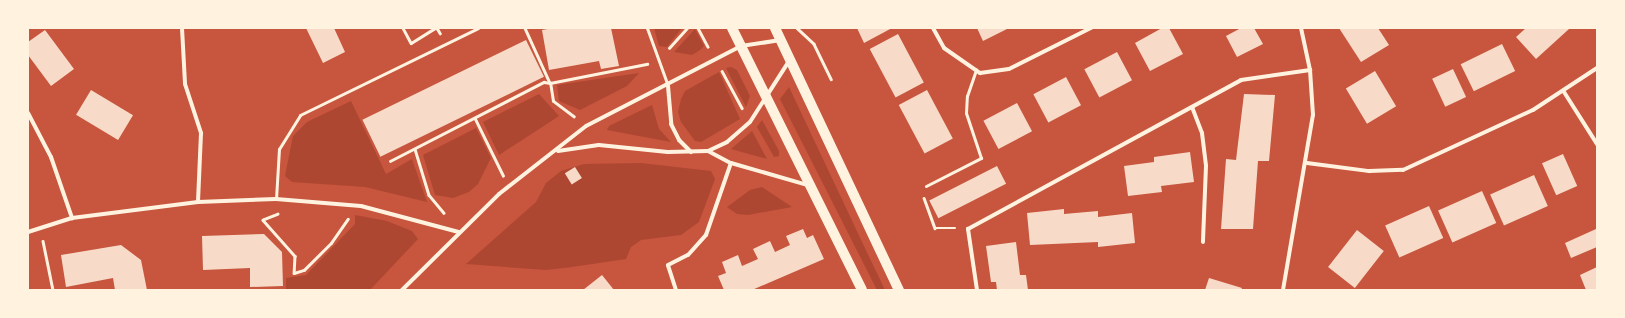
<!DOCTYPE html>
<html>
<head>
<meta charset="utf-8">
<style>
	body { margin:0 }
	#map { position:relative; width:1625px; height:318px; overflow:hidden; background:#c8553d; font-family:Inter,sans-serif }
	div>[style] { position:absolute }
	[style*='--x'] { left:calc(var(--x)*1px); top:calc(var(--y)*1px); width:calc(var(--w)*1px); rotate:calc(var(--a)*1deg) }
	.green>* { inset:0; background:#ae4732 }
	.building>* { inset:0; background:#f7dbc8; transform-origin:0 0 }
	.path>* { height:2.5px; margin:-1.25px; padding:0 1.25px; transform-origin:1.25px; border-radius:1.25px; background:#fff3e0 }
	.service>* { height:3px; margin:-1.5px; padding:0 1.5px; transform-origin:1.5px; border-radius:1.5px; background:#fff3e0 }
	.minor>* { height:4px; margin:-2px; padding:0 2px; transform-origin:2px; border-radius:2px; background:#fff3e0 }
	.primary>* { height:10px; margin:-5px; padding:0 5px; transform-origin:5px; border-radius:5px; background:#fff3e0 }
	span { translate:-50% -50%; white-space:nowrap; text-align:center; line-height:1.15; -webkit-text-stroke:3.5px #fff3e0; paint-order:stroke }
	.frame { position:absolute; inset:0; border:29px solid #fff3e0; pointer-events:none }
</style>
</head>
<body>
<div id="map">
	<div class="green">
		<div style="clip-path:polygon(654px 28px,682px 28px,667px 47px,659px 46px)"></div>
		<div style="clip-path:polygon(695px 29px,704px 46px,700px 50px,692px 55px,674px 52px)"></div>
		<div style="clip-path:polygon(731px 67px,737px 70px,750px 96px,746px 107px,726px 68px)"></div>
		<div style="clip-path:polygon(719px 72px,740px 119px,701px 142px,695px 141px,681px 122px,678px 112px,681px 99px,685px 91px)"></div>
		<div style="clip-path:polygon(639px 73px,627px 86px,580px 110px,559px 101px,557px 85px)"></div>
		<div style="clip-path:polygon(789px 87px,863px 244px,885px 290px,877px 290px,780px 99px)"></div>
		<div style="clip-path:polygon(539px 94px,559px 116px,499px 155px,483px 122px)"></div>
		<div style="clip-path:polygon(351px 101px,386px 174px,412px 159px,427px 202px,365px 187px,292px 182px,285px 176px,293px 136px,307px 122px)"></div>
		<div style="clip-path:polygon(652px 105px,659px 129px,671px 142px,607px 130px,609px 126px)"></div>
		<div style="clip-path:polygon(762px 120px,779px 151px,779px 156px,774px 157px,757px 127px)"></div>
		<div style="clip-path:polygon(476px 128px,491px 158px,478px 184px,469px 192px,453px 198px,435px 195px,423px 155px)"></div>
		<div style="clip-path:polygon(752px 131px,759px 144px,767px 159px,731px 149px)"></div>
		<div style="clip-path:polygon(641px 163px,711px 171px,715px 179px,699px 222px,681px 235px,641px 240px,631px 247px,626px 259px,572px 267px,546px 270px,466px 264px,536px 202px,546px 183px,561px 171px,584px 164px)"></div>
		<div style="clip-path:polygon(762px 187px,792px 207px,748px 215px,737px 214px,727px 207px,750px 190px)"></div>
		<div style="clip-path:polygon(355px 215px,387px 221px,412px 231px,418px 239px,370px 290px,286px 290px,286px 278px,306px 275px,355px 224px)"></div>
	</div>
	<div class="building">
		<div style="clip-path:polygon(306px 28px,334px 28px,345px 52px,323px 63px)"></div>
		<div style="clip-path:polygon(553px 28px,611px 28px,619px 66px,601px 69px,599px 61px,549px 70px,542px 30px)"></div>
		<div style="clip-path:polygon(857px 28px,892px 28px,864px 43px)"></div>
		<div style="clip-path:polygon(977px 28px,1009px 28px,983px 41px)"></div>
		<div style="clip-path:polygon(1162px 28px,1169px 28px,1183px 54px,1150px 71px,1135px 43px)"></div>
		<div style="clip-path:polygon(1241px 28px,1254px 28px,1263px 44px,1237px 57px,1226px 36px)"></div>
		<div style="clip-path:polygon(1339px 28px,1378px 28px,1389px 45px,1361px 62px)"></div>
		<div style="clip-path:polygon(1526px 28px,1569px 28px,1569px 29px,1536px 59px,1516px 37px)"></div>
		<div style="clip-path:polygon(45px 30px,74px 69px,51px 86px,28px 55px,28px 42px)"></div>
		<div style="left:898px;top:34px;width:55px;height:32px;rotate:62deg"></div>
		<div style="left:526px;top:40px;width:41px;height:182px;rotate:64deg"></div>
		<div style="left:1502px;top:44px;width:30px;height:46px;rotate:64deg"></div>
		<div style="left:1117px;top:52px;width:32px;height:37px;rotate:62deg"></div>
		<div style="left:1453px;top:69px;width:31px;height:23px;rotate:65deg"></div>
		<div style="left:1375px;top:71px;width:41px;height:34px;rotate:59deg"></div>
		<div style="left:1066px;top:77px;width:32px;height:37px;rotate:62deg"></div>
		<div style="left:91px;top:90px;width:49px;height:29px;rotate:31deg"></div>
		<div style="left:927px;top:90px;width:55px;height:32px;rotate:62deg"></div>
		<div style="clip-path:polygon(1244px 94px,1275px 95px,1269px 161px,1258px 161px,1253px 229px,1221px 229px,1226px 159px,1236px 160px)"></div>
		<div style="left:1017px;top:103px;width:32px;height:38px;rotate:62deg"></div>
		<div style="clip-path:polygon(1190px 152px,1194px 182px,1161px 186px,1162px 192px,1128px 196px,1124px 166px,1154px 162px,1154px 157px)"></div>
		<div style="left:1563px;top:154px;width:35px;height:23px;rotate:66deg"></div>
		<div style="left:997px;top:166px;width:20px;height:76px;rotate:63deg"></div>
		<div style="left:575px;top:167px;width:13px;height:12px;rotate:58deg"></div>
		<div style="left:1534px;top:175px;width:34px;height:48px;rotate:66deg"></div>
		<div style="left:1482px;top:191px;width:35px;height:48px;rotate:66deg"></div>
		<div style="left:1429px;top:206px;width:35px;height:48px;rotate:66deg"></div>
		<div style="clip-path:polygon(1064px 209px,1064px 214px,1098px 211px,1098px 217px,1132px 213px,1135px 243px,1098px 247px,1098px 242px,1030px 245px,1027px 213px)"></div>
		<div style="clip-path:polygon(803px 229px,807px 238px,813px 235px,824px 259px,752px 290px,724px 290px,718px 276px,726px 273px,722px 262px,738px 255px,742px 266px,758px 259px,753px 249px,770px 241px,775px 252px,790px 245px,786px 236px)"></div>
		<div style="clip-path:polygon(1596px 229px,1597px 247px,1571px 258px,1565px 243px)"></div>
		<div style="left:1357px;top:230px;width:34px;height:47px;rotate:38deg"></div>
		<div style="clip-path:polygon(264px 234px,282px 252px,283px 286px,250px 287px,250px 268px,203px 270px,202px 236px)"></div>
		<div style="clip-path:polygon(1016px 242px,1020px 275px,1026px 275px,1028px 290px,997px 290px,996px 282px,991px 282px,986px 246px)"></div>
		<div style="clip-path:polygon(121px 245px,141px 260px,147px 290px,115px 290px,113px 278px,66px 287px,61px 255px)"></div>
		<div style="clip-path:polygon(1597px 267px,1597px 290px,1586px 290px,1580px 275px)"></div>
		<div style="clip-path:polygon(602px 275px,614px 290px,583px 290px)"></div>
		<div style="clip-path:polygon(1209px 278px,1242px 288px,1241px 290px,1205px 290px)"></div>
	</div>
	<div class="path">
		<div style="--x:403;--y:28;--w:17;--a:62"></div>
		<div style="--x:411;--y:43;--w:28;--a:-32"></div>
		<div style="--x:437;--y:28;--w:6;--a:59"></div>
		<div style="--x:525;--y:28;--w:60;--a:65.6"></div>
		<div style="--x:698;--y:28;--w:21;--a:62"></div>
		<div style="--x:797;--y:28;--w:23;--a:43"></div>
		<div style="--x:814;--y:44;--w:39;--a:64"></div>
		<div style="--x:669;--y:48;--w:27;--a:-48"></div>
		<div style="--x:722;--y:71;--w:42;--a:61.6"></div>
		<div style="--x:574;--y:117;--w:26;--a:-143"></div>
		<div style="--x:553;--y:101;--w:18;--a:-99"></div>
		<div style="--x:550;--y:83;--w:99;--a:-11.1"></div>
		<div style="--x:475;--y:118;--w:64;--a:63.8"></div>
		<div style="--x:415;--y:149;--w:48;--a:73.1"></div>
		<div style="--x:429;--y:195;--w:23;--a:50"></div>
		<div style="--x:390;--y:161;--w:173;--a:-27.2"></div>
		<div style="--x:544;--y:82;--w:6;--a:9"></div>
		<div style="--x:924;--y:198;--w:32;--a:70"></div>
		<div style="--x:935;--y:228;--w:20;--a:0"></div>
		<div style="--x:278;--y:214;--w:16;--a:158"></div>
		<div style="--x:263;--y:220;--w:48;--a:48.4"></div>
		<div style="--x:295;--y:256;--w:17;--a:93"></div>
		<div style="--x:294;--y:273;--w:10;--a:-17"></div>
		<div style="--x:304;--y:270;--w:38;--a:-45"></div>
		<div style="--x:331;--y:243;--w:29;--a:-55"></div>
		<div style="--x:43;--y:241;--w:50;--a:78.5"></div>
	</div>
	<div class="service">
		<div style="--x:647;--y:28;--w:62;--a:70.1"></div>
		<div style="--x:926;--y:186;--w:62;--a:-27"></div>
		<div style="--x:981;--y:158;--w:47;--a:-108.4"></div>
		<div style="--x:966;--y:113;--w:17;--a:-87"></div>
		<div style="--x:967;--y:96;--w:28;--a:-71"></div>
		<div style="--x:276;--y:199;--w:50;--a:-86.6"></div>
		<div style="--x:279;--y:149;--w:40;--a:-58"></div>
		<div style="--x:300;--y:115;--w:198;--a:-26"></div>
	</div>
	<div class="minor">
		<div style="--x:182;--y:28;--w:56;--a:86.9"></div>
		<div style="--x:185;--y:84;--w:52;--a:71.9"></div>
		<div style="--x:201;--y:133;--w:69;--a:92.5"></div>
		<div style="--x:933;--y:28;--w:23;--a:61"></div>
		<div style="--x:944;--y:48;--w:44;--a:34.8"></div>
		<div style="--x:980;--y:73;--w:29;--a:-8"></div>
		<div style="--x:1009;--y:69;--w:92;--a:-26.6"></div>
		<div style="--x:668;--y:86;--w:38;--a:85"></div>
		<div style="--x:671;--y:124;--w:18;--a:63"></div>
		<div style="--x:679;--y:140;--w:17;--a:45"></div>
		<div style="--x:1564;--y:92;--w:62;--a:57.6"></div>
		<div style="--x:1192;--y:107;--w:28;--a:69"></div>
		<div style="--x:1202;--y:133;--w:33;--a:83"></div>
		<div style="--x:1206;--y:166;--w:76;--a:92.3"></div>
		<div style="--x:28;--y:113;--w:50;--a:62.4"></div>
		<div style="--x:51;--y:157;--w:65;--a:71"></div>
		<div style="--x:558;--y:151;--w:41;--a:-8.3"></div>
		<div style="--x:599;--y:145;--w:69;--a:5.8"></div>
		<div style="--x:668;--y:152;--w:40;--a:-1.4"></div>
		<div style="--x:708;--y:151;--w:21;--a:-25"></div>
		<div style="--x:727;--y:142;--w:30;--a:-41"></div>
		<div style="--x:750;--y:122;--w:72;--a:-57.4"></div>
		<div style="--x:708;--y:151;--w:26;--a:28"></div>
		<div style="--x:731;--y:163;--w:79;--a:16.1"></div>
		<div style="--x:1307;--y:163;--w:63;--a:7.4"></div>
		<div style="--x:1369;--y:171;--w:34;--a:-2"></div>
		<div style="--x:1403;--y:170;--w:143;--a:-24.8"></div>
		<div style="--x:1533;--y:110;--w:77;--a:-33.3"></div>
		<div style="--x:28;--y:232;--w:46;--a:-17.7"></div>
		<div style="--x:72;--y:218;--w:127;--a:-7.2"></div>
		<div style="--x:198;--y:202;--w:78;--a:-2.2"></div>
		<div style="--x:276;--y:199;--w:85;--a:4.7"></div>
		<div style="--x:361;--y:206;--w:101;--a:14.9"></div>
		<div style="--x:402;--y:290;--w:136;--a:-44.7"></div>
		<div style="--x:499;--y:194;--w:110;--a:-38"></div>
		<div style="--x:586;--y:126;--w:174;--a:-27.3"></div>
		<div style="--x:741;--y:46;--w:40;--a:-8.5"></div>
		<div style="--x:676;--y:290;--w:26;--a:-108"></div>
		<div style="--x:668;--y:265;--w:22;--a:-27"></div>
		<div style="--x:688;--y:255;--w:27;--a:-48"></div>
		<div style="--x:706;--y:235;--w:76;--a:-70.9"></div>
		<div style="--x:977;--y:290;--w:62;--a:-98.4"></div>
		<div style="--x:968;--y:229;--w:311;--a:-28.6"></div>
		<div style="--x:1241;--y:80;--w:70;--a:-8.2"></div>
		<div style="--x:1283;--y:290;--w:178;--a:-80.3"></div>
		<div style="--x:1313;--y:115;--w:45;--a:-93.8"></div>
		<div style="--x:1310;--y:70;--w:43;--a:-102.1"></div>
	</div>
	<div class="primary">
		<div style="--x:732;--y:28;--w:292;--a:63.6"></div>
		<div style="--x:775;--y:28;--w:290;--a:64.7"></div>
	</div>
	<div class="frame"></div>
</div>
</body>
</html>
